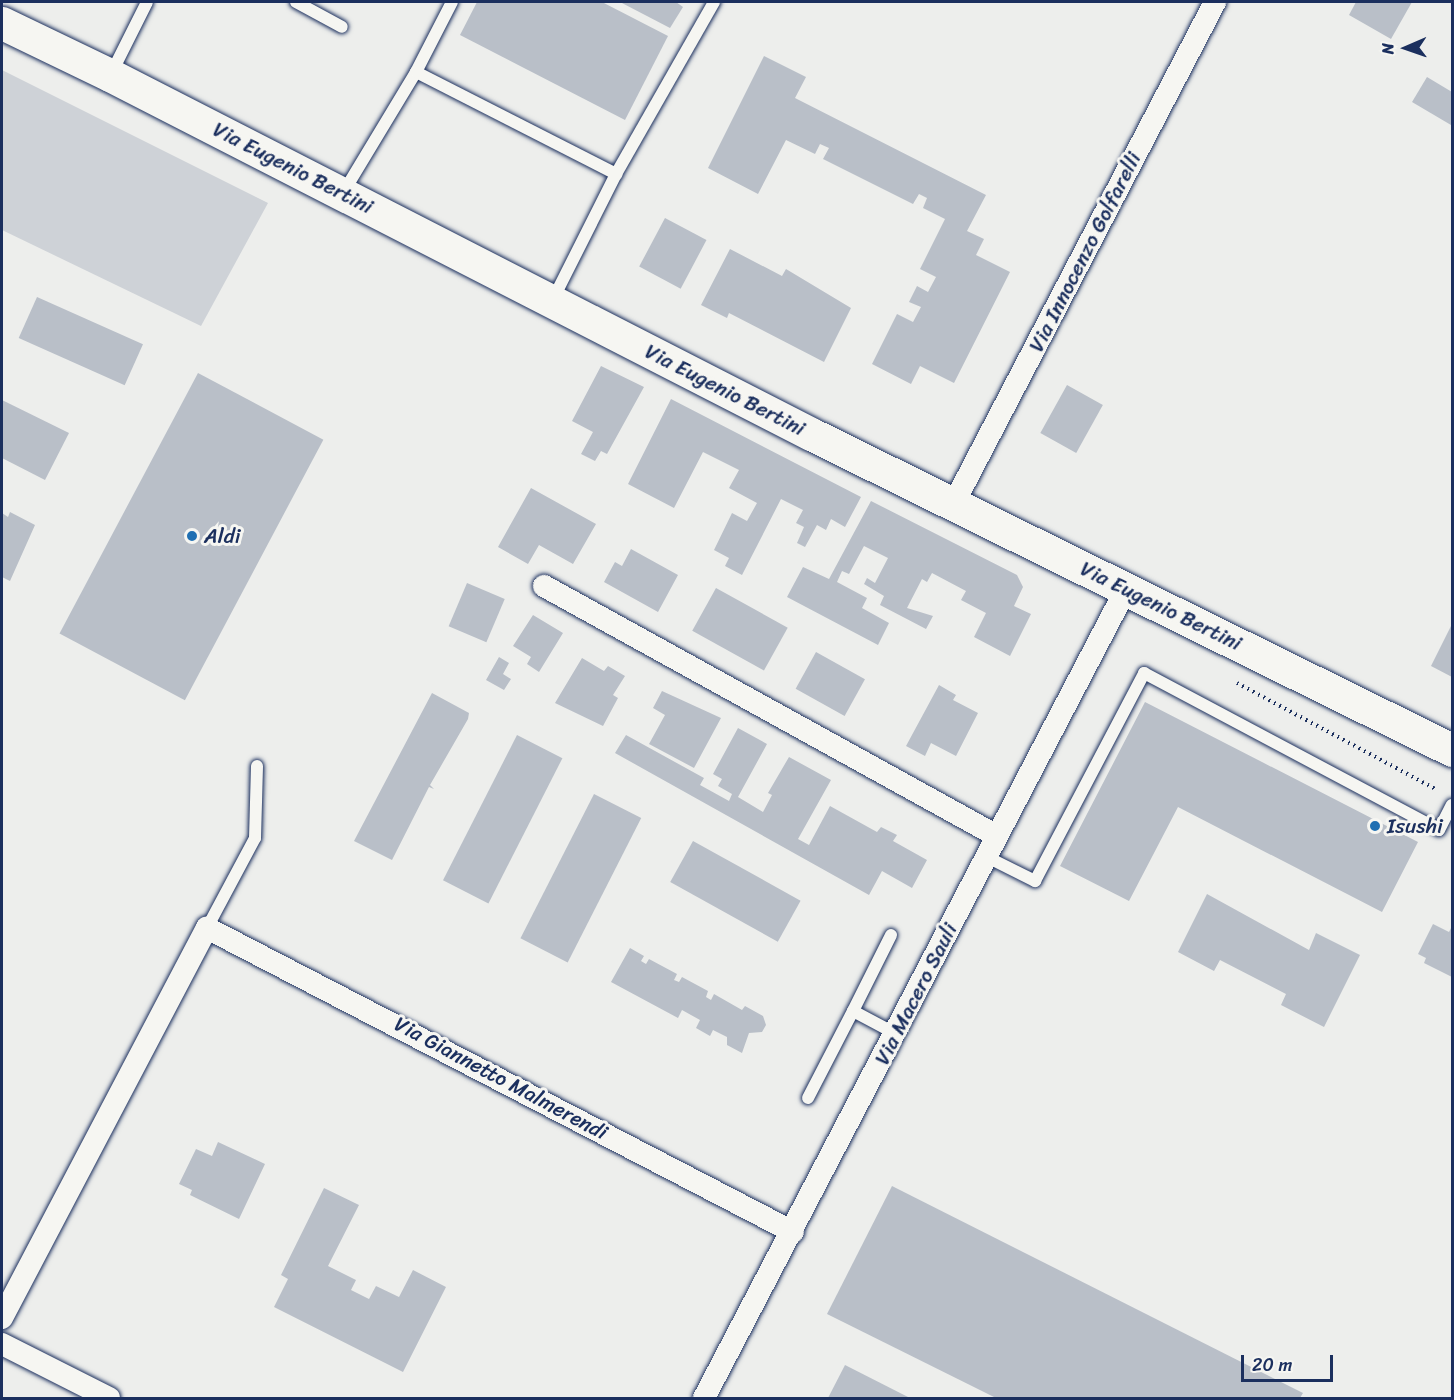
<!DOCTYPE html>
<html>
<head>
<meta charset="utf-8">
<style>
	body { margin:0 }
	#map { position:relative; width:1454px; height:1400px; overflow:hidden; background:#edeeec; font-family:Sriracha,sans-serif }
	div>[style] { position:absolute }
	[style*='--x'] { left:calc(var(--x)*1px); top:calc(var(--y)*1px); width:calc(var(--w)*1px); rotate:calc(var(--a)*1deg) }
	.green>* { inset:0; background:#ced2d7 }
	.building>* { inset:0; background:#b9bfc8; transform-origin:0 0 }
	.path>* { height:4px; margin-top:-2px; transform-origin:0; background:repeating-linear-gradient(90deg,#1b2f5e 0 1.5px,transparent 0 6px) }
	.roads { filter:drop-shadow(0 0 2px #1b2f5e) drop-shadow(0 0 2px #1b2f5e) }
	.lane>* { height:12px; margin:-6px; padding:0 6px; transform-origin:6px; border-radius:6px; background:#f6f6f2 }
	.street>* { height:22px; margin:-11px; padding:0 11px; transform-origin:11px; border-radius:11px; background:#f6f6f2 }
	.secondary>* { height:33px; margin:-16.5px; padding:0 16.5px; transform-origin:16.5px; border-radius:16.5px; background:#f6f6f2 }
	.dots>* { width:16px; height:16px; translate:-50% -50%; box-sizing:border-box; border:3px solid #f6f6f2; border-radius:50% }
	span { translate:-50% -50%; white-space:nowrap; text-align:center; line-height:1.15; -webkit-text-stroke:6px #f6f6f2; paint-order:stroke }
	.street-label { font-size:21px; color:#1b2f5e }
	.poi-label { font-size:21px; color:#1b2f5e }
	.left { translate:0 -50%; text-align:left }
	.frame { position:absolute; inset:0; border:3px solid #1b2f5e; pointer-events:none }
	.north { position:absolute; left:1376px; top:18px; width:60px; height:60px; -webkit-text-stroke:4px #f6f6f2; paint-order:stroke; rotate:268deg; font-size:16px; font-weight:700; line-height:24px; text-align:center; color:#1b2f5e }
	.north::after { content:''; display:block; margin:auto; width:21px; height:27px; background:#1b2f5e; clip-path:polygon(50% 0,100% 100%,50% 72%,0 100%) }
	.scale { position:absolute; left:1241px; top:1355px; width:92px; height:27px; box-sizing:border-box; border:3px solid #1b2f5e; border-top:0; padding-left:8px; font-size:18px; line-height:21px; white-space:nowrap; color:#1b2f5e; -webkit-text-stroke:4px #f6f6f2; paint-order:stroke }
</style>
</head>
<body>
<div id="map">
	<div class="green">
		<div style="clip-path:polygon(2px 70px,268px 203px,201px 326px,2px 230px)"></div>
	</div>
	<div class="building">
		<div style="clip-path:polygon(477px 2px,602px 2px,668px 36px,625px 120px,460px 35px)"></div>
		<div style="clip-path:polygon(620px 2px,676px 2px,683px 7px,670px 28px)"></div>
		<div style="clip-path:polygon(1356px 2px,1412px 2px,1391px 39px,1349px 15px)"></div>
		<div style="clip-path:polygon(764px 56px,806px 77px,795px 98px,986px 195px,967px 231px,984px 239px,976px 255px,1010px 272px,954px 383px,920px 366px,911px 384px,872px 364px,897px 314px,913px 322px,921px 307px,909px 302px,917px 286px,928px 292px,936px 277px,920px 269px,945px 219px,923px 208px,927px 198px,919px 194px,913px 204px,823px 159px,829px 148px,820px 144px,815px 154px,786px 140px,758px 194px,708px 168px)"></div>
		<div style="clip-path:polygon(1427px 77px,1452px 92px,1451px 125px,1412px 102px)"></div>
		<div style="left:665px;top:218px;width:47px;height:55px;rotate:28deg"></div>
		<div style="clip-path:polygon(730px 249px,782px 276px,786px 269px,851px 308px,824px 362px,729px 313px,727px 318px,701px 305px)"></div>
		<div style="left:37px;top:297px;width:116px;height:45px;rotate:24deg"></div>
		<div style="clip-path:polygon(601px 366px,644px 387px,607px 454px,601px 451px,595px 461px,581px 454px,593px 432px,572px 421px)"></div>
		<div style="left:198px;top:373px;width:142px;height:295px;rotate:28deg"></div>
		<div style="left:1067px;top:385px;width:41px;height:55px;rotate:29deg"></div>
		<div style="clip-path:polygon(671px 399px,861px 497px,845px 527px,831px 519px,826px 530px,817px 525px,805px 547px,797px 543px,804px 527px,796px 523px,803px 510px,781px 499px,742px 575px,725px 566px,729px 558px,714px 550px,732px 513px,747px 521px,757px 503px,729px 488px,739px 470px,703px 452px,674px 508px,628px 484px)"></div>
		<div style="clip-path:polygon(2px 400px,69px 433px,45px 480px,2px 458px)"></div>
		<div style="clip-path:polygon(531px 488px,596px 524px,573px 564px,539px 545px,528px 564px,498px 547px)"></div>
		<div style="clip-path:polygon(871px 501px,1017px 575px,1023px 587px,1014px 606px,1031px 614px,1010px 656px,974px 637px,986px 613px,961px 600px,966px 591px,932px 573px,927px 582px,922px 579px,907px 608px,933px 616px,926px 629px,880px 605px,884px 596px,864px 584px,867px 578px,875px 583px,888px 558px,864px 546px,849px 574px,842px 571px,837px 582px,867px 598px,862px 608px,889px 623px,878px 645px,787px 597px,803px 567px,829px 579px)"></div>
		<div style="clip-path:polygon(10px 512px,35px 525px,10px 581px,2px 577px,2px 513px,8px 517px)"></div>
		<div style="clip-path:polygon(631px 549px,678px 575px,658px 612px,604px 582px,615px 562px,622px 566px)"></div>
		<div style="left:467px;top:583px;width:41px;height:47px;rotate:23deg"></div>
		<div style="left:716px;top:588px;width:82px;height:49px;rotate:29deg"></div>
		<div style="clip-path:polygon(533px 615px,563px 633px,539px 672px,527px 664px,531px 657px,513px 646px)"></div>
		<div style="clip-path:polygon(1452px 624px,1452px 677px,1431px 666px)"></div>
		<div style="left:816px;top:652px;width:56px;height:42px;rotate:29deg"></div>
		<div style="clip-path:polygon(499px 657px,509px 663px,503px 674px,511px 679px,504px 690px,486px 680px)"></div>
		<div style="clip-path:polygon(582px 658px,604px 671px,608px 666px,625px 676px,613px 695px,618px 698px,603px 726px,555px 703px)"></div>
		<div style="clip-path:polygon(939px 685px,956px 695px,953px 700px,978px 713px,956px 756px,931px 743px,925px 756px,906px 746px)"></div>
		<div style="clip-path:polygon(662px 691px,721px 718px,694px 768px,649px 744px,665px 715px,653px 708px)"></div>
		<div style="clip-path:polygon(432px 693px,469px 713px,468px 719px,430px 785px,434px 789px,429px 787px,392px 860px,354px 841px)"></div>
		<div style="clip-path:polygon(1145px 702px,1418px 842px,1382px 912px,1178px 807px,1129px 901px,1060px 866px)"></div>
		<div style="clip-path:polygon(738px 728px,767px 744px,738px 797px,763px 812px,772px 795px,768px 793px,789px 757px,831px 780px,798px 839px,809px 845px,830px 806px,877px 832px,881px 827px,897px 835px,893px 841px,927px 860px,912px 888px,882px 871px,869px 895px,615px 753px,626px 735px,704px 778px,700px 785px,729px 801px,732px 794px,718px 786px,722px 779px,713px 774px)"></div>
		<div style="left:517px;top:735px;width:51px;height:163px;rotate:27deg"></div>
		<div style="left:594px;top:794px;width:53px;height:162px;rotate:27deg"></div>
		<div style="left:693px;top:841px;width:123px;height:47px;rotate:29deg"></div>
		<div style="clip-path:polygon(1207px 894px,1309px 950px,1316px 933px,1360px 955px,1324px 1027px,1281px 1005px,1286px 994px,1220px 960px,1214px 971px,1178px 952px)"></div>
		<div style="clip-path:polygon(1433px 924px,1449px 932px,1452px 926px,1452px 977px,1424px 963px,1426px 958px,1418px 954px)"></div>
		<div style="clip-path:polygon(630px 948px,644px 956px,641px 961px,646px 964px,649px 959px,677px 974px,674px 980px,679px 982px,682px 977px,708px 991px,706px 997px,711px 1000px,714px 994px,742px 1010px,745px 1006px,763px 1016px,766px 1025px,762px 1032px,749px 1033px,742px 1053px,727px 1045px,727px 1037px,713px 1030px,710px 1036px,696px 1028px,700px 1020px,682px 1010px,678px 1018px,611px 982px)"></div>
		<div style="clip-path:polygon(218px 1142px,265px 1164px,239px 1219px,190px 1195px,192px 1190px,179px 1184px,196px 1149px,212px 1156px)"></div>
		<div style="clip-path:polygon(892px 1186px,1303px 1393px,1300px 1398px,996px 1398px,827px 1314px)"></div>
		<div style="clip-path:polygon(324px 1188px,359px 1205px,328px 1266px,356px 1280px,351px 1290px,369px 1299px,376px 1286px,399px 1297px,413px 1270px,446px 1287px,403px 1372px,274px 1307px,288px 1279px,281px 1275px)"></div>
		<div style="clip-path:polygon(845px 1365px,910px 1398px,828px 1398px)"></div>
	</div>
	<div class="path">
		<div style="--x:1237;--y:683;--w:227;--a:28.1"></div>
	</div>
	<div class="roads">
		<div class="lane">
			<div style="--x:296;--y:2;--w:52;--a:28.5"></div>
			<div style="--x:416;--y:72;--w:79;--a:-62.8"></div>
			<div style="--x:111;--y:74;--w:80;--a:-63.4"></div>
			<div style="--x:616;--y:174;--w:198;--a:-60.3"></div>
			<div style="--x:343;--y:193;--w:141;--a:-58.9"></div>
			<div style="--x:416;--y:72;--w:225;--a:27"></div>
			<div style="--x:616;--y:174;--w:140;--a:116.7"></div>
			<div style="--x:987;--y:857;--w:54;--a:26.6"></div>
			<div style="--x:1035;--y:881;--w:235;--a:-62.3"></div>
			<div style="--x:1144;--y:673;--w:334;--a:28"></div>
			<div style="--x:1439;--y:830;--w:28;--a:-63"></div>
			<div style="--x:207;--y:928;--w:102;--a:-61.9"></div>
			<div style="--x:255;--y:838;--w:72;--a:-88.4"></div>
			<div style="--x:853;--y:1011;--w:85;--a:-63.4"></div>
			<div style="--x:808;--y:1098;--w:98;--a:-62.7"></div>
			<div style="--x:853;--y:1011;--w:49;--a:28.1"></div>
		</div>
		<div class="street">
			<div style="--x:954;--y:503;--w:565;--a:-62.48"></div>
			<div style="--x:544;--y:586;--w:517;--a:28.89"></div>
			<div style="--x:2;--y:1318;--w:441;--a:-62.3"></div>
			<div style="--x:207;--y:928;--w:660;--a:27.42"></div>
			<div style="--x:2;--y:1344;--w:120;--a:26.8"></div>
			<div style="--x:704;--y:1398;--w:912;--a:-62.45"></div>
		</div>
		<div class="secondary">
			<div style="--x:2;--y:23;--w:120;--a:25.7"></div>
			<div style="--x:110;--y:75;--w:788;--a:27.12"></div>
			<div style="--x:811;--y:434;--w:715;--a:26.24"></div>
		</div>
	</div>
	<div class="dots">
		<div style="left:192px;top:536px;background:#1f6fb2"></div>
		<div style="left:1375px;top:826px;background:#1f6fb2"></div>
	</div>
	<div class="street-label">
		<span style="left:293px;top:168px;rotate:27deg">Via Eugenio Bertini</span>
		<span style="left:1085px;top:252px;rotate:-63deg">Via Innocenzo Golfarelli</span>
		<span style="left:725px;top:390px;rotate:27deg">Via Eugenio Bertini</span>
		<span style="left:1161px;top:606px;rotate:26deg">Via Eugenio Bertini</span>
		<span style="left:916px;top:994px;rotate:-63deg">Via Macero Sauli</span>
		<span style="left:501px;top:1078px;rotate:28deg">Via Giannetto Malmerendi</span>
	</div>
	<div class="poi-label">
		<span class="left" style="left:204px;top:536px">Aldi</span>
		<span class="left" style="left:1387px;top:826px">Isushi</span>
	</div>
	<div class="frame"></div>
	<div class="north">N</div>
	<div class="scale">20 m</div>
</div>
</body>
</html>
